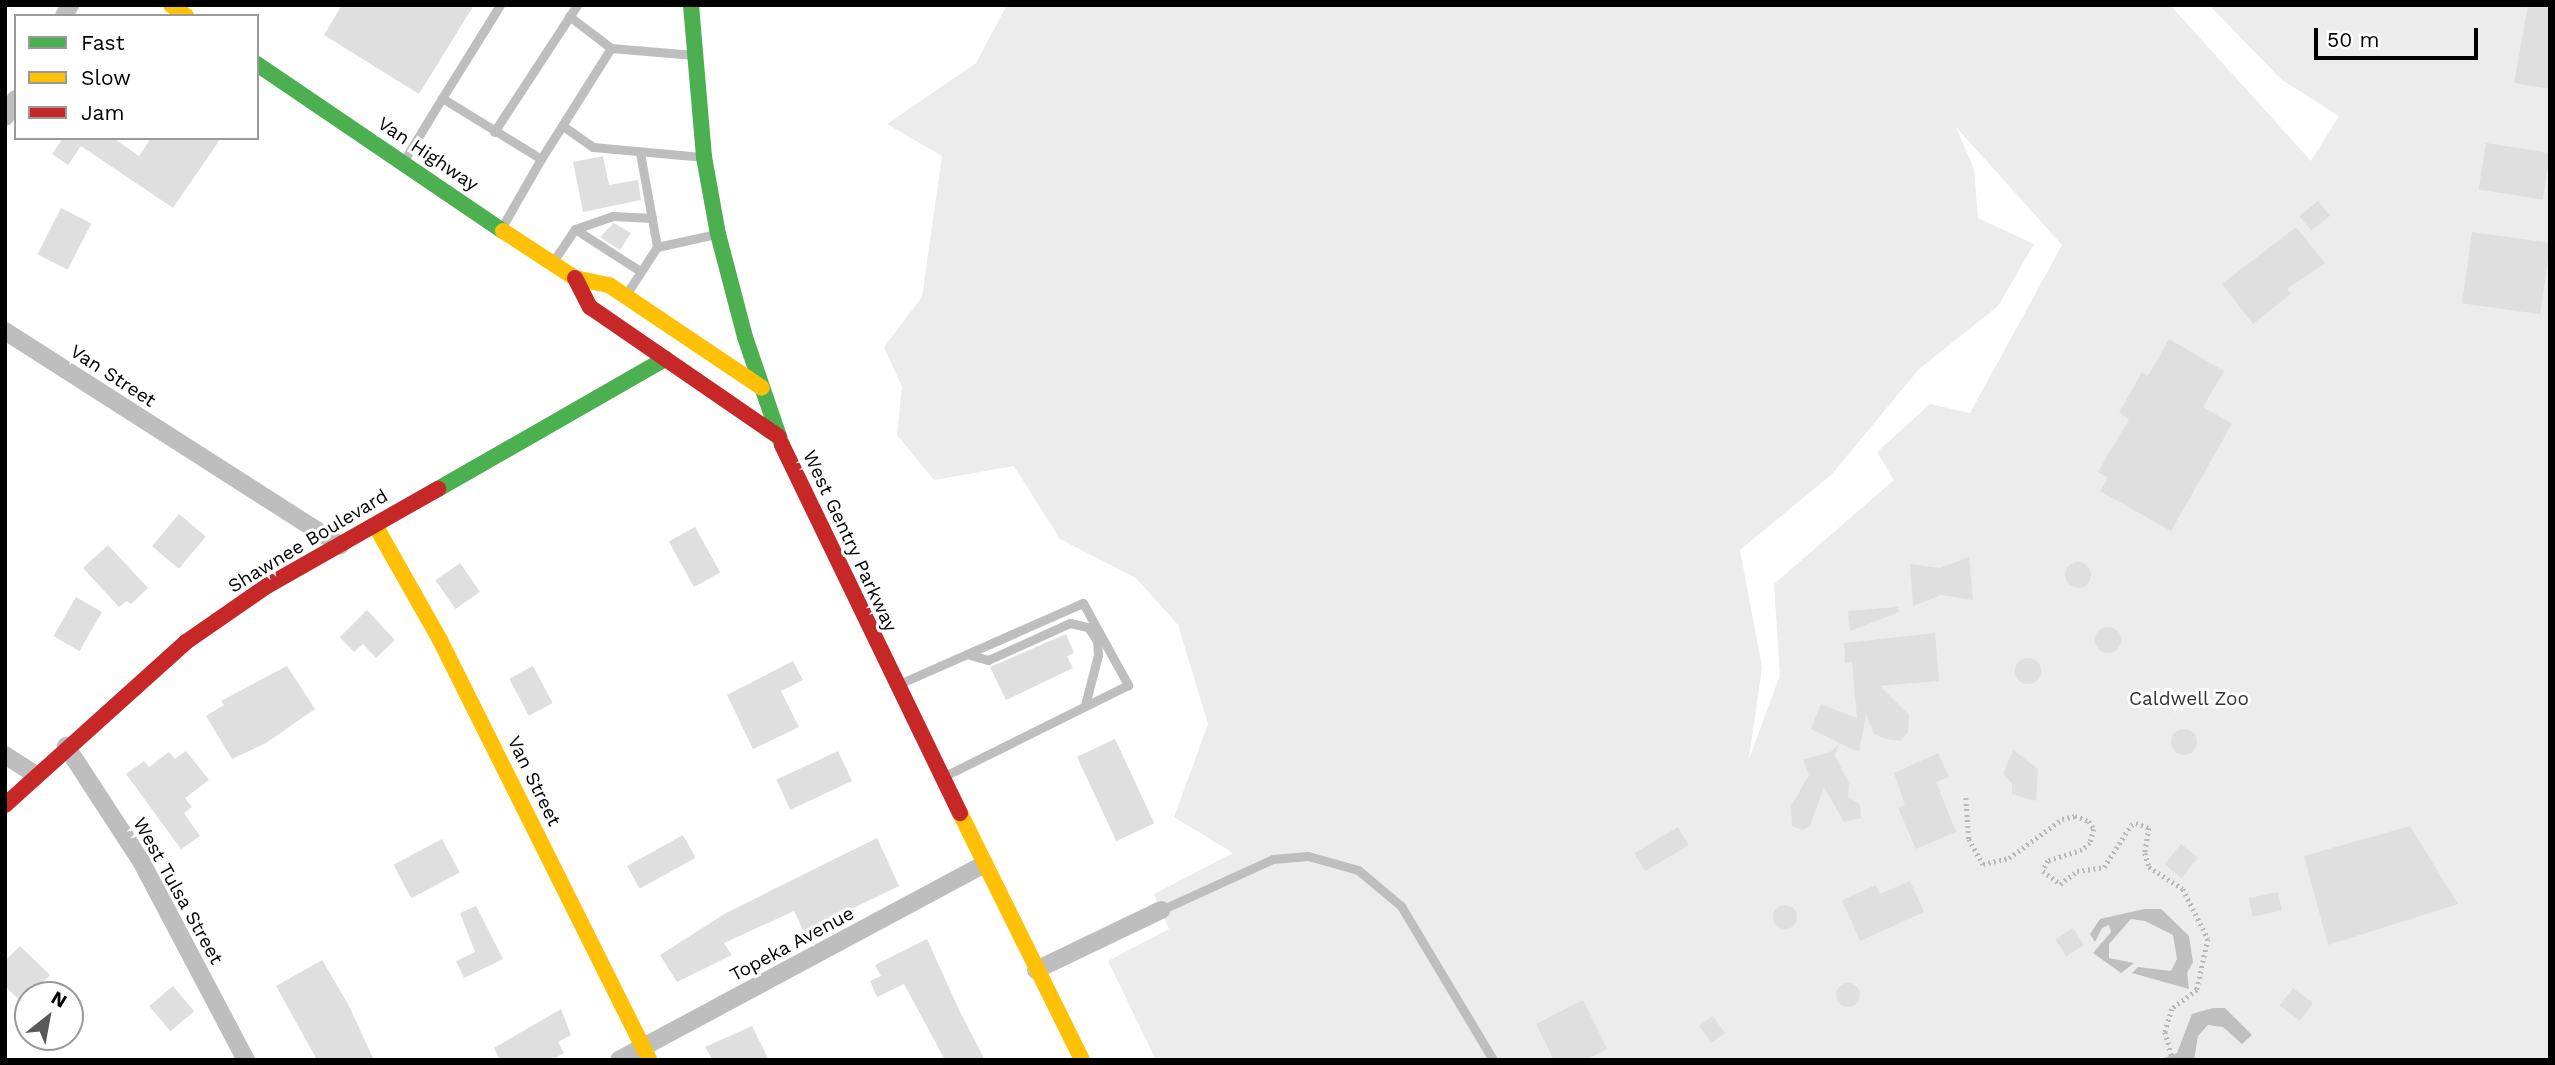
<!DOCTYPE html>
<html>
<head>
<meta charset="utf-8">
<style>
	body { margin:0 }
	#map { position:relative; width:2555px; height:1065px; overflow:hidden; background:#fff; font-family:"Work Sans",sans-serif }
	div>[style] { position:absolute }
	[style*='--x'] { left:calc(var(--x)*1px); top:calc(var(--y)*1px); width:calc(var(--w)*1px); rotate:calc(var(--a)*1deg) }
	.green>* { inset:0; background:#ececec }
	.water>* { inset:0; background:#bfbfbf }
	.building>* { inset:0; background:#dfdfdf; transform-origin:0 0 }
	.round { border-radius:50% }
	.path>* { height:4.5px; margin-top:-2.25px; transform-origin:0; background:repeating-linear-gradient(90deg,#b9b9b9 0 2px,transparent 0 5.5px) }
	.lane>* { height:9px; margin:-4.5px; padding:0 4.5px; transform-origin:4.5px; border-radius:4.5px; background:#bebebe }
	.street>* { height:18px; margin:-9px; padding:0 9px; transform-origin:9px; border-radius:9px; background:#bebebe }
	.fast>* { height:16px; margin:-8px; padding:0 8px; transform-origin:8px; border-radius:8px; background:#4caf50 }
	.slow>* { height:16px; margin:-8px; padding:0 8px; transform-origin:8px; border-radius:8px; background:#ffc107 }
	.jam>* { height:16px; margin:-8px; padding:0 8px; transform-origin:8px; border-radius:8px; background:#c62828 }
	span { translate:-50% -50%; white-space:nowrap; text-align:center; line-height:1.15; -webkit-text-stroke:6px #fff; paint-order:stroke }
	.street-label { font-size:19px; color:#000 }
	.park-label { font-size:19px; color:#333 }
	.frame { position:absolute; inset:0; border:7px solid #000; pointer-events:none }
	.legend { position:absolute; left:14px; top:14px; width:245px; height:126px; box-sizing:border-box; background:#fff; border:2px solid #999; margin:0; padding:9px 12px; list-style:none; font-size:21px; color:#000 }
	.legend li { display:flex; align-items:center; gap:14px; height:35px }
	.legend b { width:35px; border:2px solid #999 }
	.north { position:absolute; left:14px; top:981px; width:70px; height:70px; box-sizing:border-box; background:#fff; border:2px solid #999; border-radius:50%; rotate:31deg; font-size:19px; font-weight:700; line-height:28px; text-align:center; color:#000 }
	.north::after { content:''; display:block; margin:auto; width:24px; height:32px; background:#595959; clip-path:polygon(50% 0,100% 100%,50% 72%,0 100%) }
	.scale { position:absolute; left:2314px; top:28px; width:164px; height:32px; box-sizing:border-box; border:4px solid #000; border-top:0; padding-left:9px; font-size:21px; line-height:24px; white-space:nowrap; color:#000; -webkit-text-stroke:5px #fff; paint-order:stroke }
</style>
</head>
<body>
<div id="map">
	<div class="green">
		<div style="clip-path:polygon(evenodd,1007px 5px,2170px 5px,2311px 161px,2339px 116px,2282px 80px,2209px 5px,2550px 5px,2550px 1060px,1156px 1060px,1108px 961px,1169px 929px,1154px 894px,1233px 853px,1174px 817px,1208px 724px,1178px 625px,1136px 578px,1060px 539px,1014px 466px,934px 480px,897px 435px,902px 387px,884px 347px,922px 297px,942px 156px,887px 124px,976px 63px,1007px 5px,1956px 127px,2062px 245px,1970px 413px,1930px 404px,1877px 452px,1894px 480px,1774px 584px,1780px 675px,1749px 759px,1762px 667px,1740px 550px,1832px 474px,1919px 369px,1998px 306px,2034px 244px,1978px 218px,1974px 169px,1956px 127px)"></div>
	</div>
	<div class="water">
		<div style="clip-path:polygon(2144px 909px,2161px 909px,2189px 936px,2193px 962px,2187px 973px,2189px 989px,2132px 973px,2138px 967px,2171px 971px,2177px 959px,2173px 935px,2145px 921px,2131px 919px,2109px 944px,2109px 958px,2134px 963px,2121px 973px,2093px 953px,2111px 932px,2109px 925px,2102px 928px,2095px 942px,2090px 934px,2100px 919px)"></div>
		<div style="clip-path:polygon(2213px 1008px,2225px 1008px,2252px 1035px,2242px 1044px,2223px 1027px,2208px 1025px,2198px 1036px,2194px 1060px,2159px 1060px,2177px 1053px,2192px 1014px)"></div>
	</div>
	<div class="building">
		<div style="clip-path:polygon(342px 5px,474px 5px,419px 94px,324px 35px)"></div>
		<div style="clip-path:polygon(2528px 5px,2550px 5px,2550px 89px,2514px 83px)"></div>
		<div style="clip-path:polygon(63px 138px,113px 138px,139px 156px,151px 138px,221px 138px,173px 208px,81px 146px,68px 165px,52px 154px)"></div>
		<div style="left:2486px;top:143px;width:65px;height:47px;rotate:9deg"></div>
		<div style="clip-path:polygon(603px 156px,609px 185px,638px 180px,641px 200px,583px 212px,573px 162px)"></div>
		<div style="left:2318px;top:201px;width:19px;height:24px;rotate:51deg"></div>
		<div style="left:61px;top:208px;width:34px;height:52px;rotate:27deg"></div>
		<div style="clip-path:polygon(614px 223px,631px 233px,620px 250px,600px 237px)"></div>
		<div style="clip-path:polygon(2296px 227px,2325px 263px,2287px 289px,2291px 294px,2253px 324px,2222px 284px)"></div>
		<div style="left:2472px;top:232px;width:79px;height:72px;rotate:8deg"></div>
		<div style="clip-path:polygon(2169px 339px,2224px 371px,2203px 407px,2232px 424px,2171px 531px,2100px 491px,2108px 478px,2098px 472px,2129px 419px,2119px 413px,2142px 372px,2148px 376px)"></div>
		<div style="left:179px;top:514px;width:35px;height:42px;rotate:40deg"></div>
		<div style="left:695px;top:527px;width:52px;height:30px;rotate:61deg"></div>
		<div style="clip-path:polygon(108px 545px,148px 588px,131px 604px,127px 601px,119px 607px,83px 568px)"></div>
		<div style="clip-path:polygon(1969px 557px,1973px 600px,1941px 595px,1913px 606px,1910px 564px,1940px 568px)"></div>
		<div class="round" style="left:2065px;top:562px;width:26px;height:26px"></div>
		<div style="left:460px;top:563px;width:35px;height:30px;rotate:55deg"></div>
		<div style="left:76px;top:597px;width:30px;height:45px;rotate:30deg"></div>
		<div style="clip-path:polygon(1898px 607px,1899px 612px,1850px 631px,1848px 611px)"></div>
		<div style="clip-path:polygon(367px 610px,395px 640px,376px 658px,363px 644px,354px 652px,340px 637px)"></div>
		<div class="round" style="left:2095px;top:627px;width:26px;height:26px"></div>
		<div style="clip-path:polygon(1935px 633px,1939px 681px,1880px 686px,1909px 715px,1908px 733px,1900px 741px,1886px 739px,1874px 734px,1866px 714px,1859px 752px,1839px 743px,1835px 756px,1849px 783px,1848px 797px,1860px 804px,1861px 818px,1844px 822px,1824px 787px,1810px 826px,1802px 830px,1792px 826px,1791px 806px,1809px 775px,1803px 760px,1832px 751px,1839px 743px,1811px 729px,1821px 704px,1857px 718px,1852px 662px,1845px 663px,1844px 643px)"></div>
		<div style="clip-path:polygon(1066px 634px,1074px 653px,1067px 656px,1073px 668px,1006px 700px,990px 667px)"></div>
		<div class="round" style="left:2015px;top:658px;width:26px;height:26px"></div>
		<div style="clip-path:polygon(793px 661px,803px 680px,781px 691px,799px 727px,753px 749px,727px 695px)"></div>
		<div style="clip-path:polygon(287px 666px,315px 709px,266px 743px,232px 759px,206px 716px,224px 705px,221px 701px)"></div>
		<div style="left:533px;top:666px;width:42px;height:27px;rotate:62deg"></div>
		<div class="round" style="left:2171px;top:729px;width:26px;height:26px"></div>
		<div style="left:1115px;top:739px;width:93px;height:42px;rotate:65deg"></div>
		<div style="clip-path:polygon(2013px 750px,2038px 769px,2036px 801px,2012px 794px,2012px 783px,2003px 774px)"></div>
		<div style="clip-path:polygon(186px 751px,209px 780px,185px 798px,192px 807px,184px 813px,200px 836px,181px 849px,126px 774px,144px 761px,149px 767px,169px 752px,175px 759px)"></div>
		<div style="left:838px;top:751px;width:33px;height:68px;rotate:65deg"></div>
		<div style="clip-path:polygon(1938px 753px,1949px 777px,1936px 782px,1956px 832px,1916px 849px,1898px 808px,1905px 805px,1894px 773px)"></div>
		<div style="clip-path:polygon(2410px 826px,2458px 904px,2328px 945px,2304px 856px)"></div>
		<div style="left:1678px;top:827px;width:21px;height:51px;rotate:59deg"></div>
		<div style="left:683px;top:835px;width:26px;height:64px;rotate:61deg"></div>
		<div style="clip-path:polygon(877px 838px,899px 886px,804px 932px,794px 911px,724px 943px,732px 955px,677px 982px,660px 955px,726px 913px)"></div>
		<div style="left:442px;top:839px;width:38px;height:55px;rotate:62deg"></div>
		<div style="left:2181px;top:844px;width:22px;height:26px;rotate:39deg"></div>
		<div style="clip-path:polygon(1910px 881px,1924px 912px,1860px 941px,1842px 900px,1876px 885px,1880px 894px)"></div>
		<div style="left:2278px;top:892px;width:19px;height:30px;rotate:78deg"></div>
		<div class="round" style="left:1773px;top:905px;width:24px;height:24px"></div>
		<div style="clip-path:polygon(476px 906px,503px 959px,464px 978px,456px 961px,475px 952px,460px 913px)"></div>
		<div style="left:2073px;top:928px;width:20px;height:21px;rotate:57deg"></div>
		<div style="clip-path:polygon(927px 939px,960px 1012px,985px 1060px,945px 1060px,904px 984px,877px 997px,870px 981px,881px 976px,875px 965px)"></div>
		<div style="clip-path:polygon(20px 946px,50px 975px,22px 1003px,5px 986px,5px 961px)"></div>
		<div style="clip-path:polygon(322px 960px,348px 1004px,374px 1060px,317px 1060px,276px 986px)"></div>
		<div class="round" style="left:1836px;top:983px;width:24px;height:24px"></div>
		<div style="left:173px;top:986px;width:33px;height:31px;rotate:50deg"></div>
		<div style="left:2293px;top:988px;width:25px;height:22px;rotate:37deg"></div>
		<div style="clip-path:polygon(1583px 1000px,1607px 1049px,1585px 1060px,1554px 1060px,1536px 1024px)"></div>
		<div style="clip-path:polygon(561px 1009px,571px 1035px,558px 1042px,564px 1053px,551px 1060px,500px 1060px,494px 1048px)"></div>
		<div style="left:1713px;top:1016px;width:21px;height:17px;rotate:55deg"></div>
		<div style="clip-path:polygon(752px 1026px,769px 1060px,713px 1060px,705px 1047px)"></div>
	</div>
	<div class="path">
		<div style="--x:1966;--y:798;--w:41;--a:85.8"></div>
		<div style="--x:1969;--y:839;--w:29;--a:61"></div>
		<div style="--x:1983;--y:864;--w:27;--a:-13"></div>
		<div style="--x:2009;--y:858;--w:66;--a:-36.3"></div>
		<div style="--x:2062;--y:819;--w:13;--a:-13"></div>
		<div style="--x:2075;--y:816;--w:15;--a:20"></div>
		<div style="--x:2089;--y:821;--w:9;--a:58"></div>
		<div style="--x:2094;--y:829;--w:15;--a:106"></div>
		<div style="--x:2090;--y:843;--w:11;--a:139"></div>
		<div style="--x:2082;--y:850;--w:36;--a:162"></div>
		<div style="--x:2048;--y:861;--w:11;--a:117"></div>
		<div style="--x:2043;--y:871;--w:21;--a:37"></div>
		<div style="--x:2060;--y:884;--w:21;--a:-37"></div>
		<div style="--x:2077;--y:871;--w:27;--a:-8"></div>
		<div style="--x:2104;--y:867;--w:50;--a:-57.3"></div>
		<div style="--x:2131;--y:825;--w:5;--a:-22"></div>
		<div style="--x:2136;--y:823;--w:14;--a:21"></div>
		<div style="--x:2149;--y:828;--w:25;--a:99"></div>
		<div style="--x:2145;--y:853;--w:15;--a:74"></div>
		<div style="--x:2149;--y:867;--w:40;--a:32.9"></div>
		<div style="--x:2183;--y:889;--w:56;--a:63.4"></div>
		<div style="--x:2208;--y:939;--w:52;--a:102.2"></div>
		<div style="--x:2197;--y:990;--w:31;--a:143"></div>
		<div style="--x:2172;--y:1009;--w:24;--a:107"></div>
		<div style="--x:2165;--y:1032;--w:29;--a:74"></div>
	</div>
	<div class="lane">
		<div style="--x:500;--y:5;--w:110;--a:121.9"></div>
		<div style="--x:442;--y:98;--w:116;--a:31.6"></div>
		<div style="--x:541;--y:159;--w:131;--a:-57.8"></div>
		<div style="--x:611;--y:48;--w:83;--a:4.8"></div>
		<div style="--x:569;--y:16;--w:53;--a:37.3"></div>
		<div style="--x:563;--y:126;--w:37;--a:35"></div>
		<div style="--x:593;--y:147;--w:109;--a:5.2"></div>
		<div style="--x:494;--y:132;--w:152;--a:-56.8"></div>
		<div style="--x:640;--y:153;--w:96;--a:79.7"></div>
		<div style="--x:403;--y:162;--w:75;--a:-58.6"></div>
		<div style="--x:502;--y:227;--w:78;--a:-60.2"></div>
		<div style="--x:575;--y:229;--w:77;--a:32.9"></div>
		<div style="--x:552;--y:263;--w:41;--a:-55.9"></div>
		<div style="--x:575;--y:229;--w:40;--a:-18.9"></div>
		<div style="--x:613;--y:216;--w:39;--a:3"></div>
		<div style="--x:627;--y:293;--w:55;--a:-56.9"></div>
		<div style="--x:657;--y:247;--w:60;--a:-12.4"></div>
		<div style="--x:967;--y:654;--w:22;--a:16"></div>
		<div style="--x:988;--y:660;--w:90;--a:-24.3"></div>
		<div style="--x:1070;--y:623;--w:18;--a:13"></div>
		<div style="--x:1088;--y:627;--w:17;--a:57"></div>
		<div style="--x:1097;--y:641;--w:14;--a:86"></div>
		<div style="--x:1098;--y:655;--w:52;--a:104.6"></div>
		<div style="--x:899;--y:684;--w:201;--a:-23.8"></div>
		<div style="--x:1083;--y:603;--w:94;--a:61.2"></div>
		<div style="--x:1128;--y:685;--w:207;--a:153.6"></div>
		<div style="--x:1161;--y:910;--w:123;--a:-24.5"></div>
		<div style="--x:1273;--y:859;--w:35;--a:-5"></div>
		<div style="--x:1308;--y:856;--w:52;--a:15.6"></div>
		<div style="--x:1358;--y:870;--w:56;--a:39.9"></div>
		<div style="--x:1401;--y:906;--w:179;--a:59.1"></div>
	</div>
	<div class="street">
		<div style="--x:64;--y:16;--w:13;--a:-61"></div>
		<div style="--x:5;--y:117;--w:21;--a:-59"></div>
		<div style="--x:5;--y:331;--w:398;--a:32.6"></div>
		<div style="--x:66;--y:746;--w:137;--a:56.9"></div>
		<div style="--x:141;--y:861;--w:225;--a:62.2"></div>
		<div style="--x:5;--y:755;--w:37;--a:33"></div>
		<div style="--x:1036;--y:970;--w:139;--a:-25.6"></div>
		<div style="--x:619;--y:1060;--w:414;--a:-28.2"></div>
	</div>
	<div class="fast">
		<div style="--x:691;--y:5;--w:153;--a:85.1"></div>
		<div style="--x:704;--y:157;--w:78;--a:79.7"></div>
		<div style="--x:718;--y:234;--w:106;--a:75.3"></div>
		<div style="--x:745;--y:337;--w:114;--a:71.1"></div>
		<div style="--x:257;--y:64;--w:297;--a:34.2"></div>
		<div style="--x:438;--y:489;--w:262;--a:-29.8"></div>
	</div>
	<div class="slow">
		<div style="--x:171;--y:5;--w:19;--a:36"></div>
		<div style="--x:503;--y:231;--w:86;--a:33.1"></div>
		<div style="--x:575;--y:278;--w:35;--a:12"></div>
		<div style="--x:609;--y:285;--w:184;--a:33.9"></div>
		<div style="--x:375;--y:525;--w:132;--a:60.5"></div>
		<div style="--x:440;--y:640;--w:469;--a:63.5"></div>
		<div style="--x:960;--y:813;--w:275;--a:63.7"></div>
	</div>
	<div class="jam">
		<div style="--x:575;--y:278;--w:33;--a:63"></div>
		<div style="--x:590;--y:307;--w:229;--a:34.5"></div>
		<div style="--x:782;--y:445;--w:409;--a:64.2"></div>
		<div style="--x:5;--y:805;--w:244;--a:-42"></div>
		<div style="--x:186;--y:642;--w:98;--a:-34.7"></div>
		<div style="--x:267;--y:586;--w:197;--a:-29.6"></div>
	</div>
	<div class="street-label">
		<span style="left:428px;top:154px;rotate:34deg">Van Highway</span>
		<span style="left:113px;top:376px;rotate:33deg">Van Street</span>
		<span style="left:308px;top:541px;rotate:-31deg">Shawnee Boulevard</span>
		<span style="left:850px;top:541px;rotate:65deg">West Gentry Parkway</span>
		<span style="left:534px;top:781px;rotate:64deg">Van Street</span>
		<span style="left:178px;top:891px;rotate:61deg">West Tulsa Street</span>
		<span style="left:792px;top:944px;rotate:-28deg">Topeka Avenue</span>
	</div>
	<div class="park-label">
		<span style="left:2189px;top:699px">Caldwell Zoo</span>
	</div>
	<div class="frame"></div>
	<ul class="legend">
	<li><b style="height:9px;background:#4caf50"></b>Fast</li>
	<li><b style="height:9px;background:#ffc107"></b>Slow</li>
	<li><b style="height:9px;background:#c62828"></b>Jam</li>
	</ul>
	<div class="north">N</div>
	<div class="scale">50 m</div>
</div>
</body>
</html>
